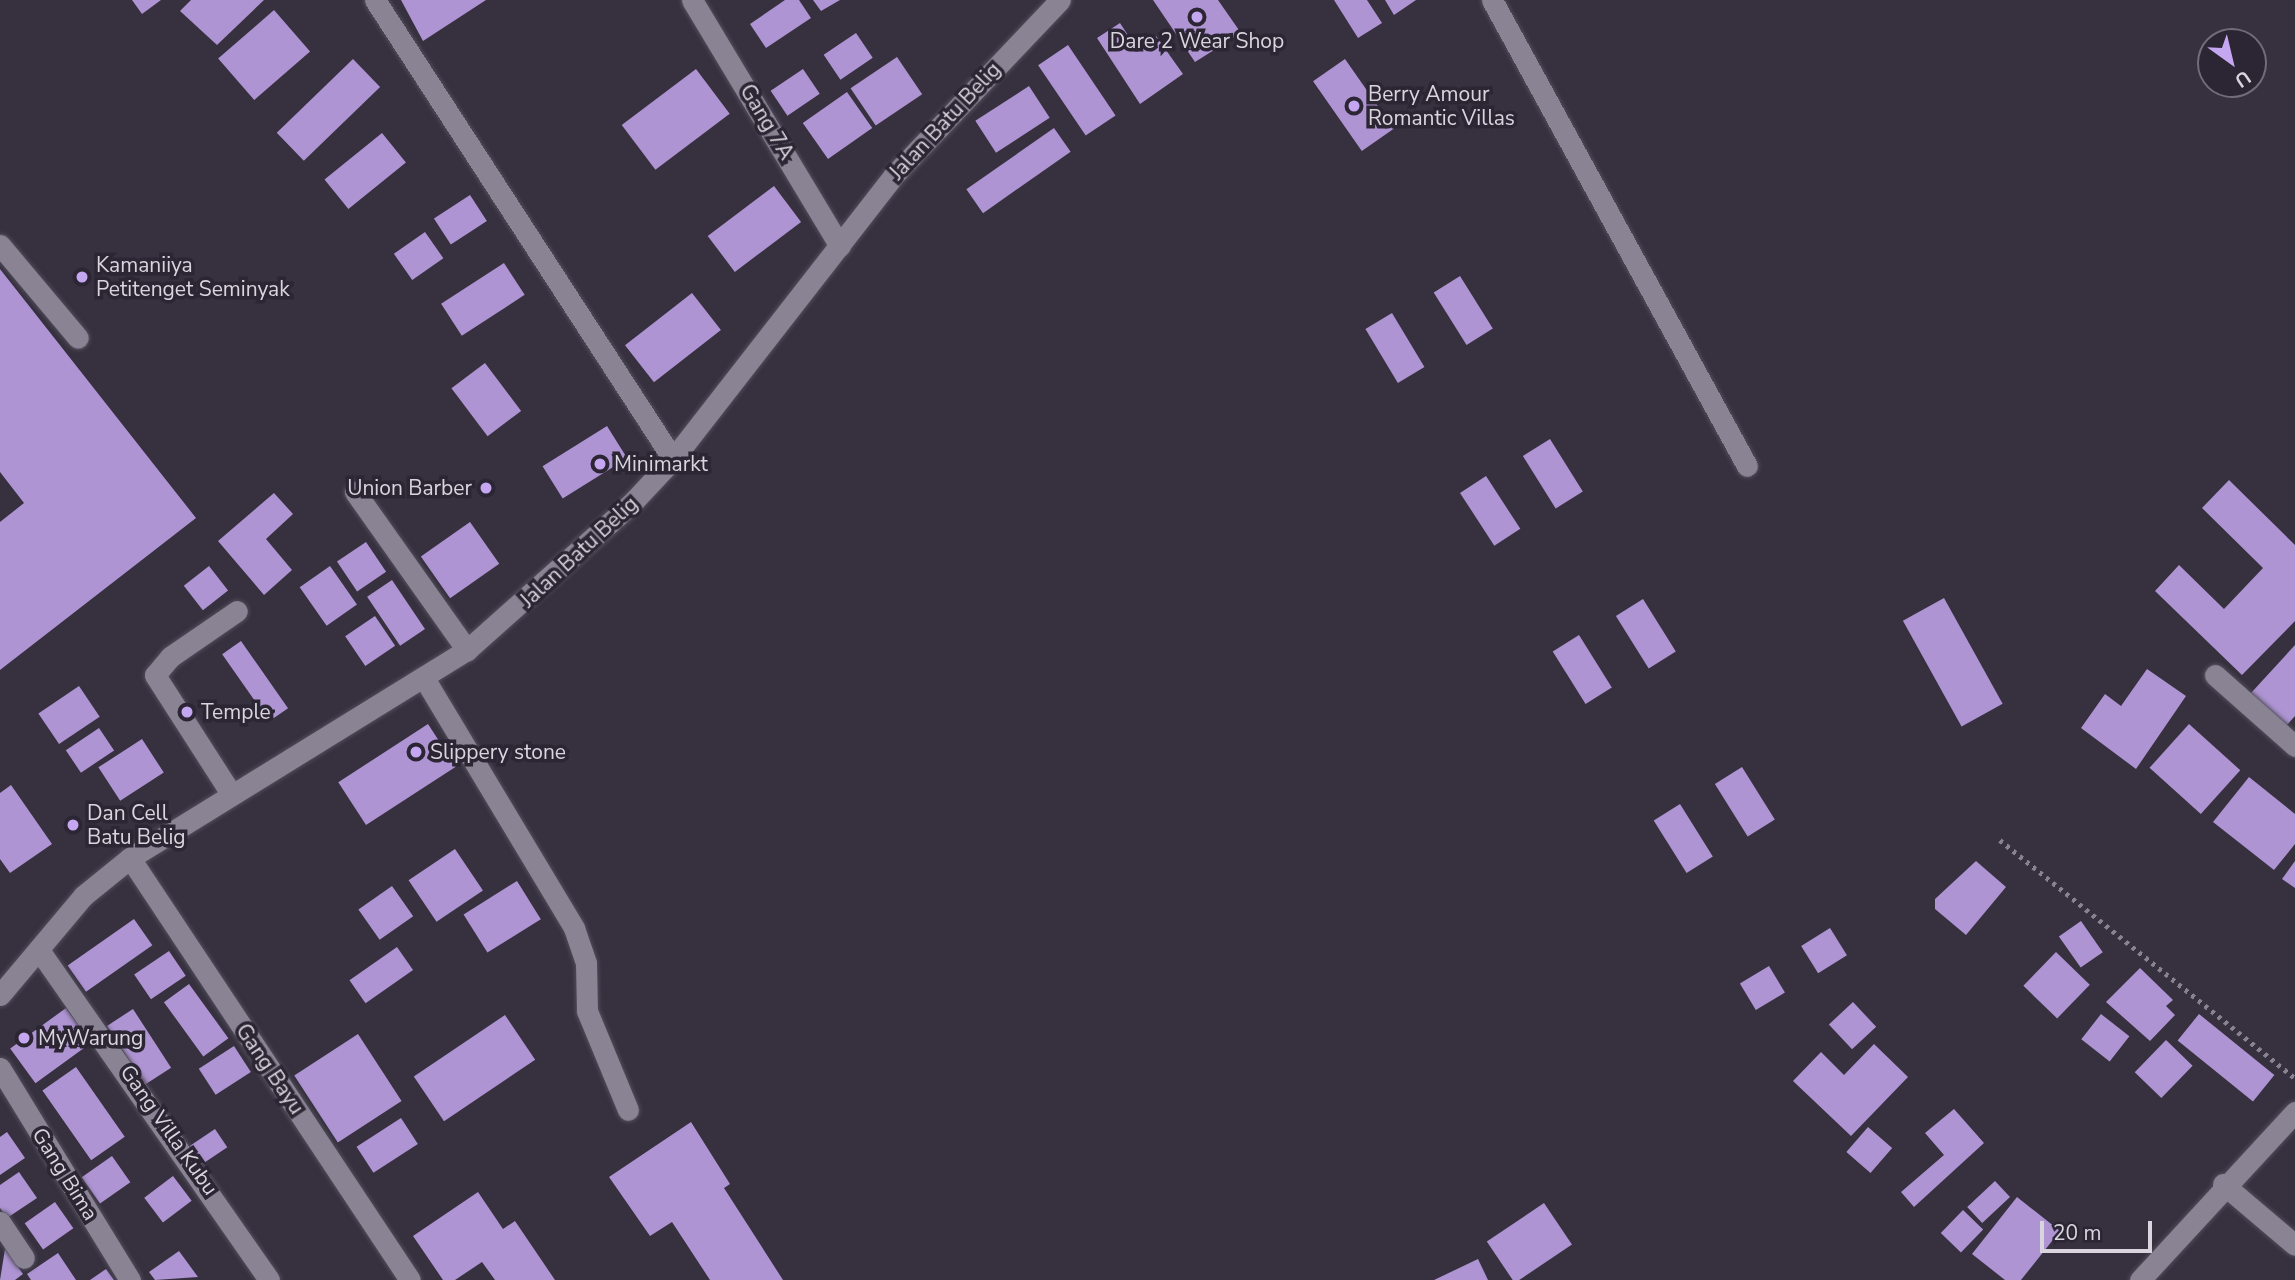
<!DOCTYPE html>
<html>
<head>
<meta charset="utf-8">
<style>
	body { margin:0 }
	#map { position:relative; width:2295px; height:1280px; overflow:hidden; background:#36303f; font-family:"Nunito Sans",sans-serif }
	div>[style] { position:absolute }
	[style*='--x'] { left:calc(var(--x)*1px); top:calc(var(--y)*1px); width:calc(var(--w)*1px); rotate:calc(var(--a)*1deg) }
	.building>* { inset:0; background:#ae94d3; transform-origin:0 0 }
	.path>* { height:4.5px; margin-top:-2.25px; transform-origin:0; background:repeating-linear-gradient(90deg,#88838f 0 3.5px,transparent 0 8.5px) }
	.roads { filter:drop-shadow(0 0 2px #514d59) drop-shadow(0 0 2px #514d59) }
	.minor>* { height:21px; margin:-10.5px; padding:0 10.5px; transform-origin:10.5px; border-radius:10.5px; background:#8a8394 }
	.dots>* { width:19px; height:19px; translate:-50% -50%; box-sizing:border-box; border:4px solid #2c2634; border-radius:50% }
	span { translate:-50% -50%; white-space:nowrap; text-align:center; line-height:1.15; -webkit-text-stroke:7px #2c2634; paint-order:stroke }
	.poi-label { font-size:21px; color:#d8d5de }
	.left { translate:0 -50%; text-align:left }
	.right { translate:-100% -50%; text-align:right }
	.street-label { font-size:21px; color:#d8d5de }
	.north { position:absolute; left:2197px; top:28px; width:70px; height:70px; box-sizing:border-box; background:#2c2634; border:2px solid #716c78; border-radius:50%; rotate:146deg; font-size:19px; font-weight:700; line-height:28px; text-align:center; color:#d8d5de }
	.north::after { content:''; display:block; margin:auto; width:24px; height:32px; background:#c5a6f1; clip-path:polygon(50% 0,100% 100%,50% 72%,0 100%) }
	.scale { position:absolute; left:2040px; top:1221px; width:112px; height:32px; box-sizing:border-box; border:4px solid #d8d5de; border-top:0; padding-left:9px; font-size:21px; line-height:24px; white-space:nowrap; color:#d8d5de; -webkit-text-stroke:5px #2c2634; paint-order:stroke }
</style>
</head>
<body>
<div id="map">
	<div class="building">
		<div style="clip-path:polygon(132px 0,161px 0,142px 14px)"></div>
		<div style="clip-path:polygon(191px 0,264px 0,217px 45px,180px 11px)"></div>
		<div style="clip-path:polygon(401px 0,486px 0,423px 41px)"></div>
		<div style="clip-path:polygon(785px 0,799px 0,811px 18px,766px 48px,750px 24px)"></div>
		<div style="clip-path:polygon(813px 0,840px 0,821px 11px)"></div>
		<div style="clip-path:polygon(1153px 0,1218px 0,1241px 33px,1195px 62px)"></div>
		<div style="clip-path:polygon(1334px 0,1367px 0,1382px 23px,1358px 38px)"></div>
		<div style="clip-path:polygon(1385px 0,1416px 0,1394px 15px)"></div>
		<div style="left:274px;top:10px;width:55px;height:74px;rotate:49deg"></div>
		<div style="clip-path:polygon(1120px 23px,1137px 49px,1156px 36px,1183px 74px,1140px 104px,1097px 38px)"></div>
		<div style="left:856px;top:33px;width:30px;height:39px;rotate:56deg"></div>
		<div style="left:1068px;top:45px;width:85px;height:36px;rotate:56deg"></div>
		<div style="left:897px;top:57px;width:45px;height:56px;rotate:56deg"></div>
		<div style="left:353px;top:59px;width:39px;height:106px;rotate:46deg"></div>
		<div style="left:1345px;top:59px;width:85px;height:39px;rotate:55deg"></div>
		<div style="left:696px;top:69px;width:56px;height:93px;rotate:53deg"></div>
		<div style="left:803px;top:69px;width:30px;height:39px;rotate:56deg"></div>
		<div style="left:1029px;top:86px;width:38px;height:64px;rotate:57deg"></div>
		<div style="left:847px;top:92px;width:44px;height:54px;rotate:55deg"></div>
		<div style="left:1054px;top:128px;width:29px;height:107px;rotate:55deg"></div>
		<div style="left:382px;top:133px;width:38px;height:74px;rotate:51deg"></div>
		<div style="left:774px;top:186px;width:45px;height:83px;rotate:53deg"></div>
		<div style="left:470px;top:195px;width:31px;height:43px;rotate:57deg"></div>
		<div style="left:425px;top:232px;width:32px;height:38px;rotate:55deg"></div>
		<div style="left:504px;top:263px;width:38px;height:75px;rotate:57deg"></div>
		<div style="clip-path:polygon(0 269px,196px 518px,0 670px,0 522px,24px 503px,0 472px)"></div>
		<div style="left:1460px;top:276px;width:62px;height:31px;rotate:58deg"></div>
		<div style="left:692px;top:293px;width:47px;height:85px;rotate:52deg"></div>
		<div style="left:1392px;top:313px;width:63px;height:31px;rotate:59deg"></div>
		<div style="left:485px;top:363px;width:60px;height:42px;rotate:53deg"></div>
		<div style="left:607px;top:426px;width:38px;height:76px;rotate:58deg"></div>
		<div style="left:1550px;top:439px;width:62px;height:32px;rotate:58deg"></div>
		<div style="left:1486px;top:476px;width:63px;height:31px;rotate:57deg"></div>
		<div style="clip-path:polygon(2229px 480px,2295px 545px,2295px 621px,2242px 675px,2155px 591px,2179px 565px,2224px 609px,2263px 568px,2202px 508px)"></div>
		<div style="clip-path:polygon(274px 493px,293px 514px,266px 539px,292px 570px,264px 595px,218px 541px)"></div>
		<div style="left:470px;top:522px;width:51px;height:60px;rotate:55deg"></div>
		<div style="left:366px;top:542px;width:36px;height:35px;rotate:56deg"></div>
		<div style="left:209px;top:566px;width:31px;height:32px;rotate:52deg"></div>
		<div style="left:330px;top:566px;width:47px;height:37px;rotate:55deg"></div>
		<div style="left:392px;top:580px;width:59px;height:30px;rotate:56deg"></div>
		<div style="left:1944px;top:598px;width:121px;height:47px;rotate:61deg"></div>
		<div style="left:1643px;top:599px;width:62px;height:32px;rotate:58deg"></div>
		<div style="left:375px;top:616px;width:36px;height:36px;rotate:56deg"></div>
		<div style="left:1579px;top:635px;width:62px;height:31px;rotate:58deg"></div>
		<div style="left:241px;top:641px;width:82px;height:23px;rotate:55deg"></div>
		<div style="clip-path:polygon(2295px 645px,2295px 716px,2286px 726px,2251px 693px)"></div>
		<div style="clip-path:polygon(2147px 669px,2186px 696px,2136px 769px,2081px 728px,2105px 694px,2121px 706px)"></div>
		<div style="left:79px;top:686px;width:37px;height:49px;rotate:56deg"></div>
		<div style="left:428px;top:724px;width:51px;height:107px;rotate:57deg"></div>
		<div style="left:2189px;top:724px;width:69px;height:59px;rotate:42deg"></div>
		<div style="left:99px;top:728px;width:27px;height:40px;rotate:56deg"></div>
		<div style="left:142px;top:739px;width:40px;height:52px;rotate:57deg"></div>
		<div style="left:1742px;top:767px;width:62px;height:32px;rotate:58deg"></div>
		<div style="clip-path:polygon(2249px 777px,2295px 814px,2295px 844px,2274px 870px,2213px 822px)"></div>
		<div style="clip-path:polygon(11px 785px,52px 844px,10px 873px,0 859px,0 793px)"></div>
		<div style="left:1680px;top:804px;width:62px;height:31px;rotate:58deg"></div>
		<div style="left:455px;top:849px;width:50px;height:56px;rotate:56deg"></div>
		<div style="clip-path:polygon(1976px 861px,2006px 887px,1966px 935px,1935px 909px,1935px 899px)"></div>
		<div style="clip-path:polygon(2295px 861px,2295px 888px,2282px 879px)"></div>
		<div style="left:517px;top:881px;width:45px;height:63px;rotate:58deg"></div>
		<div style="left:392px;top:886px;width:37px;height:41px;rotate:55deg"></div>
		<div style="left:134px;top:919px;width:32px;height:81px;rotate:55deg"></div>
		<div style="left:2081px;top:921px;width:38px;height:27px;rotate:55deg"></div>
		<div style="left:1830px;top:928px;width:32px;height:34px;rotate:58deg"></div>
		<div style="left:397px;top:947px;width:28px;height:58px;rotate:55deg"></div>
		<div style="left:169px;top:951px;width:30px;height:42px;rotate:56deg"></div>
		<div style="left:2056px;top:952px;width:47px;height:47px;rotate:44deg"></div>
		<div style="left:1769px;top:966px;width:31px;height:34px;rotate:59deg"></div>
		<div style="clip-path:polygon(2140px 968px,2173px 1000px,2166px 1006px,2175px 1015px,2150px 1041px,2106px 1002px)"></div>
		<div style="left:189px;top:984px;width:67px;height:31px;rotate:54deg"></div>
		<div style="left:1853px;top:1002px;width:34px;height:33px;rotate:47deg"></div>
		<div style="left:66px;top:1008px;width:43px;height:69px;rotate:54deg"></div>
		<div style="left:133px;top:1009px;width:70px;height:31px;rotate:57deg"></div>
		<div style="left:2101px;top:1014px;width:36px;height:32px;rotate:38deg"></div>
		<div style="left:2199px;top:1014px;width:97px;height:34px;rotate:39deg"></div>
		<div style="left:505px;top:1015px;width:54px;height:110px;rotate:56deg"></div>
		<div style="left:358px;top:1034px;width:80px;height:76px;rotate:57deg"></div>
		<div style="left:2166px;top:1040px;width:37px;height:45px;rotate:44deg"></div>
		<div style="clip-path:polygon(1874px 1044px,1908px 1077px,1851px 1136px,1793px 1081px,1821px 1052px,1844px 1075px)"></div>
		<div style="left:234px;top:1046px;width:31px;height:42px;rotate:57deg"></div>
		<div style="left:76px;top:1067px;width:85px;height:41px;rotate:55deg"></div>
		<div style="clip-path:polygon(1954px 1109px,1984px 1143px,1914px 1207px,1901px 1192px,1944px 1155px,1925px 1133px)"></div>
		<div style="left:401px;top:1118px;width:31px;height:53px;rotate:57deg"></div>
		<div style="clip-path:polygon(691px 1122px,730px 1184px,724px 1188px,783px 1280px,710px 1280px,672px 1222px,650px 1236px,609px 1177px)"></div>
		<div style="left:1868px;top:1127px;width:32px;height:33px;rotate:41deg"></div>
		<div style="left:215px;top:1129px;width:22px;height:31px;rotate:56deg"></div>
		<div style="clip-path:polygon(7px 1132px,25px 1158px,0 1175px,0 1137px)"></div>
		<div style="left:112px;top:1156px;width:32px;height:37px;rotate:55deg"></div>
		<div style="clip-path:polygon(19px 1172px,37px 1198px,7px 1218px,0 1208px,0 1185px)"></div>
		<div style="left:173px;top:1176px;width:31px;height:36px;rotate:53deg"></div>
		<div style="left:1995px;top:1181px;width:22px;height:38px;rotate:47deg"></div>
		<div style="clip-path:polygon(478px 1192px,503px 1229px,515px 1221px,555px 1280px,495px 1280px,482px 1262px,455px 1280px,443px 1280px,413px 1236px)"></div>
		<div style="clip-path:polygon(2017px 1197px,2060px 1231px,2021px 1280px,2005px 1280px,1972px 1254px)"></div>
		<div style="left:55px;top:1202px;width:32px;height:37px;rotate:55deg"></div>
		<div style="left:1544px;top:1203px;width:50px;height:69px;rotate:56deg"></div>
		<div style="left:1963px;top:1210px;width:28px;height:32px;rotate:44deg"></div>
		<div style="clip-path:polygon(5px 1249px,23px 1274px,15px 1280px,0 1280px)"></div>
		<div style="clip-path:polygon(179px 1251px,198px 1277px,155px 1280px,149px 1272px)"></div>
		<div style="clip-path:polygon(58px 1253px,76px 1280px,31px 1280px,27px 1274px)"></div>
		<div style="clip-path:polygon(1478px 1259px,1488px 1280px,1434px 1280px)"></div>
		<div style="clip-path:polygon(106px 1269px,114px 1280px,90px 1280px)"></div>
	</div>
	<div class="path">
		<div style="--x:2000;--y:840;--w:379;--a:38.9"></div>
	</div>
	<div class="roads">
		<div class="minor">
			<div style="--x:375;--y:0;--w:547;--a:57.01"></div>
			<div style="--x:692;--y:0;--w:287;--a:59"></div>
			<div style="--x:1492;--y:0;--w:531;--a:61.31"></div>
			<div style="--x:0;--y:245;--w:121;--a:50"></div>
			<div style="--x:355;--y:492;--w:194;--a:54.7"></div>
			<div style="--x:2215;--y:675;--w:107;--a:41.6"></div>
			<div style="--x:424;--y:678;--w:292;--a:59"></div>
			<div style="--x:574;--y:928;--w:37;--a:71"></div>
			<div style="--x:586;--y:963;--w:48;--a:88.8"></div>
			<div style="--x:587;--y:1011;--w:107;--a:67.5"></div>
			<div style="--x:230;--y:792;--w:139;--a:-122.7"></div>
			<div style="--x:155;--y:675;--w:23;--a:-50"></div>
			<div style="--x:170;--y:657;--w:81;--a:-34.5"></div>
			<div style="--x:130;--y:858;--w:506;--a:56.44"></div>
			<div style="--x:39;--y:950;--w:402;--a:55.1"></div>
			<div style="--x:0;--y:995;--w:129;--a:-50"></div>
			<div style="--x:83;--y:896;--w:60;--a:-39"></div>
			<div style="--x:130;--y:858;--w:396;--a:-31.7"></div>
			<div style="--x:467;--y:650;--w:220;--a:-41.7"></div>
			<div style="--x:631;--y:504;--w:62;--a:-47"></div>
			<div style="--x:673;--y:459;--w:360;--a:-52.1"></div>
			<div style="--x:894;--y:175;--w:241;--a:-46.5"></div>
			<div style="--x:0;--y:1068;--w:249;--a:58.5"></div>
			<div style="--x:2223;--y:1184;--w:94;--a:40.3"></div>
			<div style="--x:0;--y:1222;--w:43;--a:56.3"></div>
			<div style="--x:2140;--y:1280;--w:229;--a:-47.3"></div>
		</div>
	</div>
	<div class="dots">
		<div style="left:1197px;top:17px;background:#c5a6f1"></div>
		<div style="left:1354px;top:106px;background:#c5a6f1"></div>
		<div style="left:82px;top:277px;background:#c5a6f1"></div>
		<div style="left:600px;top:464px;background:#c5a6f1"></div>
		<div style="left:486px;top:488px;background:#c5a6f1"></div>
		<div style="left:187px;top:712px;background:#c5a6f1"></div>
		<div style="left:416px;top:752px;background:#c5a6f1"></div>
		<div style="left:73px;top:825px;background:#c5a6f1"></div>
		<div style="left:24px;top:1038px;background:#c5a6f1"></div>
	</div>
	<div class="poi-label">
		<span style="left:1197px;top:41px">Dare 2 Wear Shop</span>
		<span class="left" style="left:1368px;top:106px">Berry Amour<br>Romantic Villas</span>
		<span class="left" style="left:96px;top:277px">Kamaniiya<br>Petitenget Seminyak</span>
		<span class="left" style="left:614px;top:464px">Minimarkt</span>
		<span class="right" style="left:472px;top:488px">Union Barber</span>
		<span class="left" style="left:201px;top:712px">Temple</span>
		<span class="left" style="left:430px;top:752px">Slippery stone</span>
		<span class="left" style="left:87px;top:825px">Dan Cell<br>Batu Belig</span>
		<span class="left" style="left:38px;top:1038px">MyWarung</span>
	</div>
	<div class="street-label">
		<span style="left:945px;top:121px;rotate:-47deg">Jalan Batu Belig</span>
		<span style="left:767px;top:122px;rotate:59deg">Gang 7A</span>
		<span style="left:579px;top:552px;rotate:-43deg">Jalan Batu Belig</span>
		<span style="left:270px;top:1069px;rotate:56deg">Gang Bayu</span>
		<span style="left:169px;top:1130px;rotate:55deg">Gang Villa Kubu</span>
		<span style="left:65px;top:1174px;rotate:58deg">Gang Bima</span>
	</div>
	<div class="north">U</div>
	<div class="scale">20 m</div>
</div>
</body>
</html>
